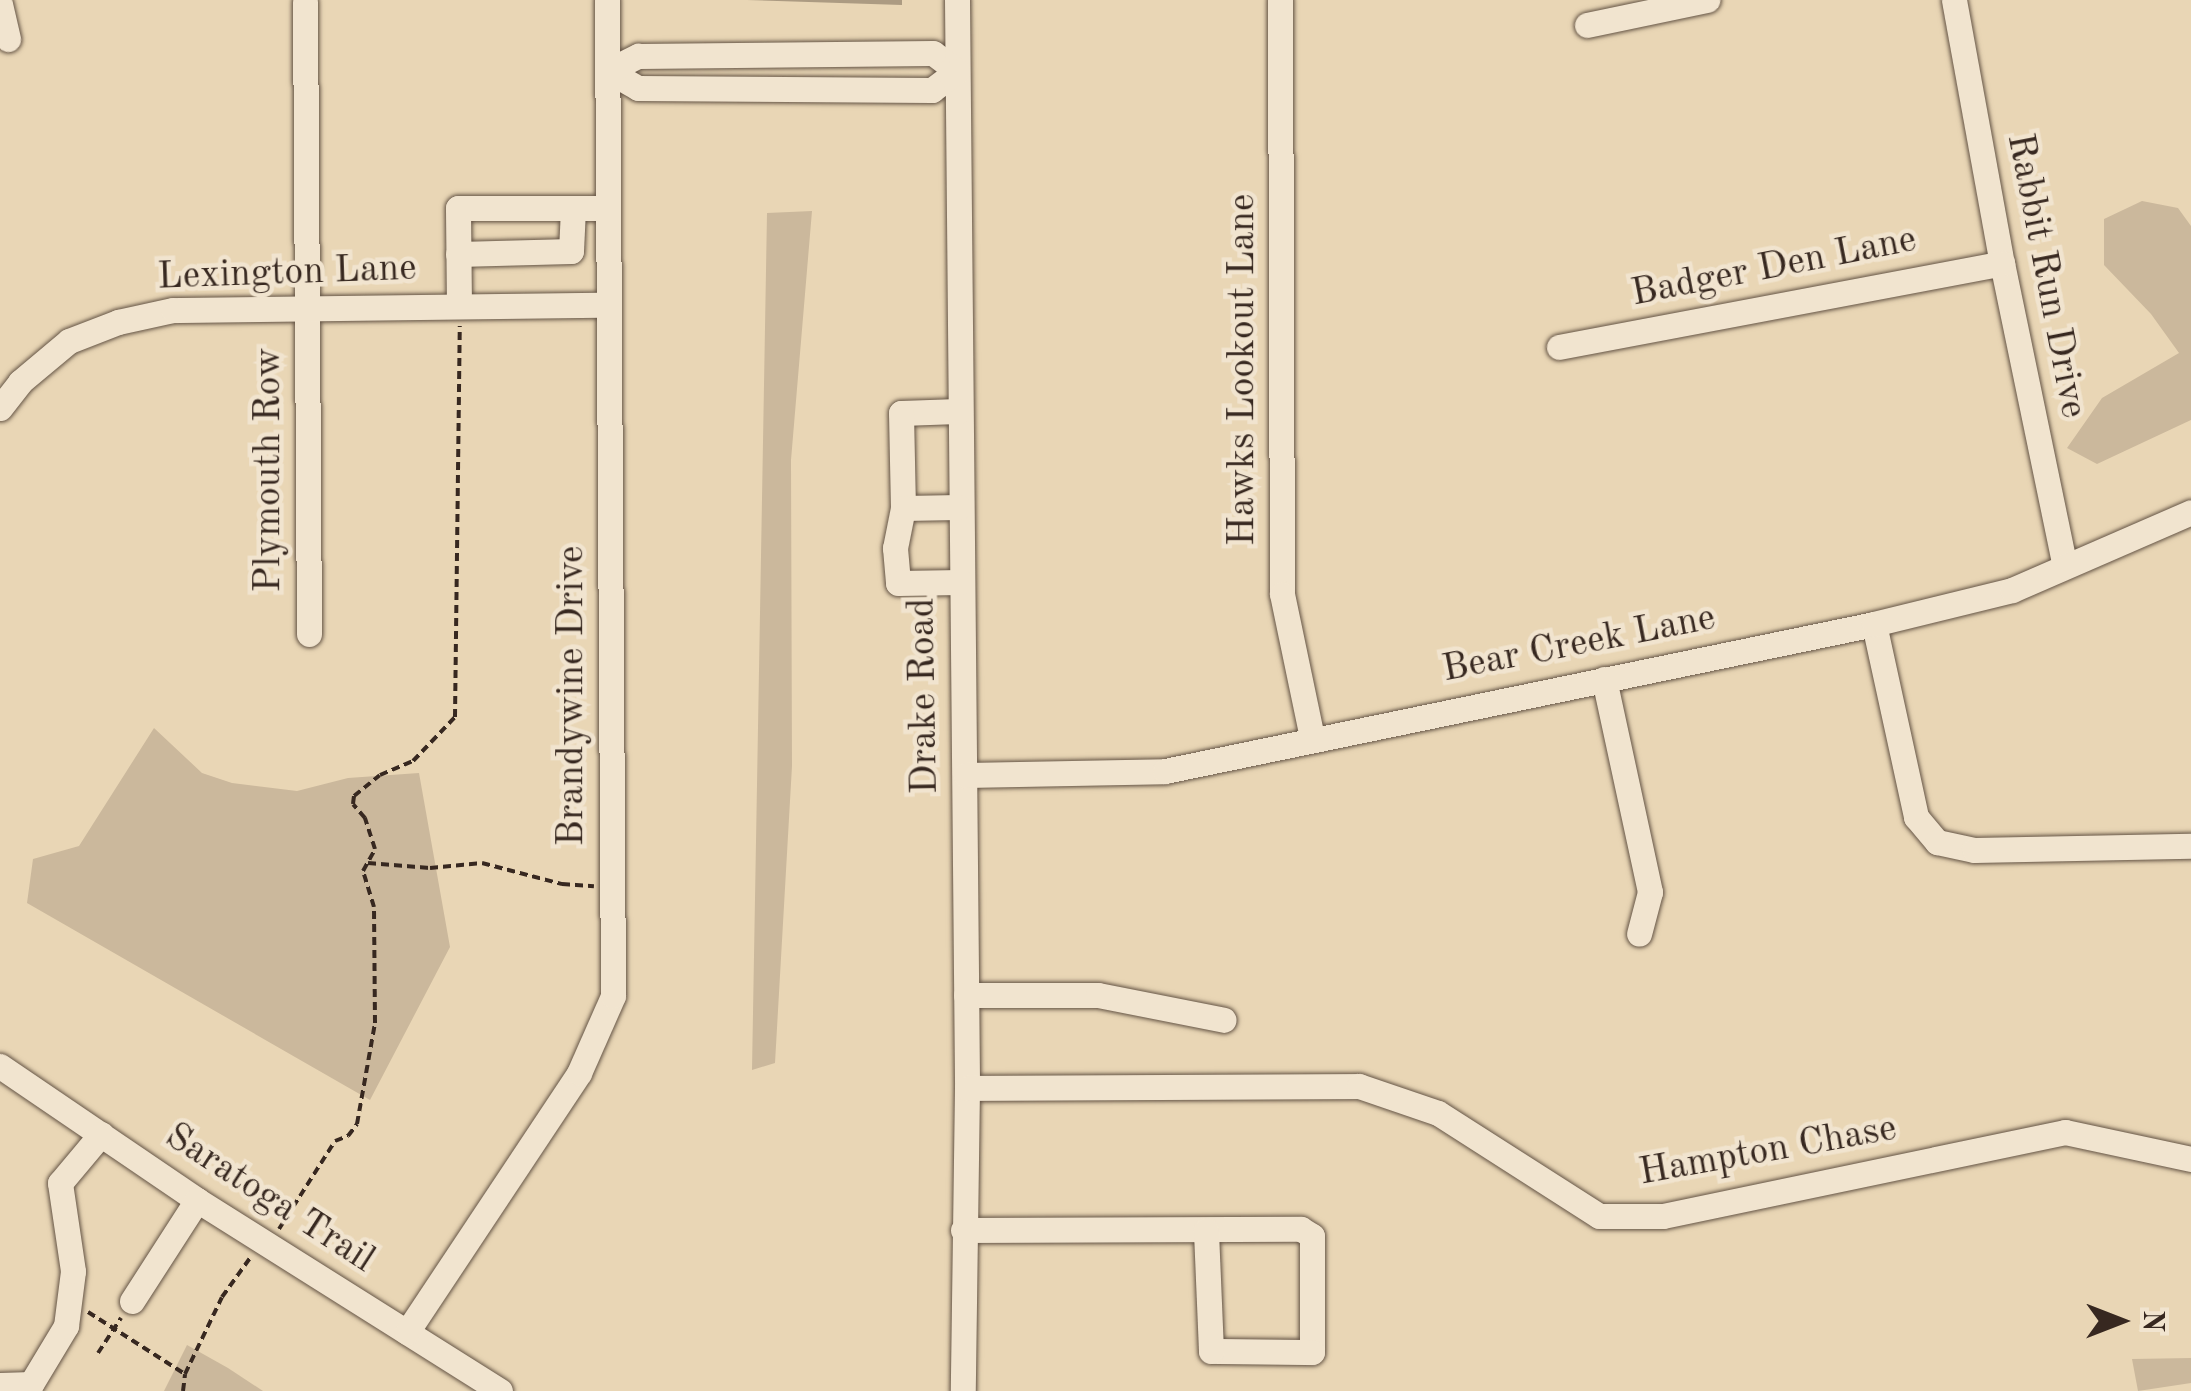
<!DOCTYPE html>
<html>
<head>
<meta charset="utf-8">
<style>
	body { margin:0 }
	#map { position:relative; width:2191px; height:1391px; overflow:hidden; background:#e9d6b5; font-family:"Old Standard TT",serif }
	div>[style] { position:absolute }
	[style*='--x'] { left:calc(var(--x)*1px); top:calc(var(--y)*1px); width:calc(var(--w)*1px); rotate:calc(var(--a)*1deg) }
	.green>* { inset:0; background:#cbb89c }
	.water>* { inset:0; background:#ac9b82 }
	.path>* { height:4px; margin-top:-2px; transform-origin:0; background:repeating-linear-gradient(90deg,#372820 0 8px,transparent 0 13px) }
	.roads { filter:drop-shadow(0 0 2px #645445) drop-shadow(0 0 2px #645445) }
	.minor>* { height:25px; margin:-12.5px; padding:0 12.5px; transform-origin:12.5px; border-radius:12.5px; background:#f1e4cf }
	span { translate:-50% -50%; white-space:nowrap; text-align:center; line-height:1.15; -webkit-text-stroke:9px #f1e4cf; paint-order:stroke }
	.street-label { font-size:38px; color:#372820 }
	.north { position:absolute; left:2071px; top:1271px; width:100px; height:100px; -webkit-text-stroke:8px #f1e4cf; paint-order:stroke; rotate:90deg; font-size:28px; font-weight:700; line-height:40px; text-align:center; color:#372820 }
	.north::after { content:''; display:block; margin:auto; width:35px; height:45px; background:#372820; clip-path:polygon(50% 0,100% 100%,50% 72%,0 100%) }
</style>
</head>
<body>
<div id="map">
	<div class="green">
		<div style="clip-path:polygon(2142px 201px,2178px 208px,2191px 226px,2191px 420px,2097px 464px,2067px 448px,2102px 398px,2179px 353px,2151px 314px,2104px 265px,2104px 219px)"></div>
		<div style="clip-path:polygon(812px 211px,791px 460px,792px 766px,775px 1063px,752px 1070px,767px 213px)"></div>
		<div style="clip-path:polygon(154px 728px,202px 773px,232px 783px,297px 791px,348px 778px,419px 773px,450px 947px,370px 1100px,27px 903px,33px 859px,79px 846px)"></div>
		<div style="clip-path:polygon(187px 1345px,228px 1368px,263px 1391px,164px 1391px)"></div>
		<div style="clip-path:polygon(2191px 1358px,2191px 1383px,2138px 1391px,2132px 1359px)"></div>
	</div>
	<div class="water">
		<div style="clip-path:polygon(747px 0,902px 0,902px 5px)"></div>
	</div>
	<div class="path">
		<div style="--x:368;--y:863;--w:62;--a:4.6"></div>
		<div style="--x:430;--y:868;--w:52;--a:-5.5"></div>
		<div style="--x:482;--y:863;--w:83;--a:14.7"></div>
		<div style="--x:562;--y:884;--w:32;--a:4"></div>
		<div style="--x:279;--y:1229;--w:104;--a:-57.5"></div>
		<div style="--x:335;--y:1141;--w:14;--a:-21"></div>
		<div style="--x:348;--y:1136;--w:15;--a:-53"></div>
		<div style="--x:357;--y:1124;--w:103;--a:-79.9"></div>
		<div style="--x:375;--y:1023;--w:116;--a:-90.5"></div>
		<div style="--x:374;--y:907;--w:38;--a:-107"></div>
		<div style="--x:363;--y:871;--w:25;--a:-61"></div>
		<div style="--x:375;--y:849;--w:33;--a:-108"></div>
		<div style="--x:365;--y:818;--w:18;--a:-131"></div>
		<div style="--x:353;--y:804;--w:8;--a:-83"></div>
		<div style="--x:354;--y:796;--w:33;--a:-39"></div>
		<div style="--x:380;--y:775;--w:36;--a:-23"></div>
		<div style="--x:413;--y:761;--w:61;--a:-46.3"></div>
		<div style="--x:455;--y:717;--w:391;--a:-89.3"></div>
		<div style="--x:88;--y:1312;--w:115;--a:32.6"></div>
		<div style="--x:98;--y:1353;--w:42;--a:-56.7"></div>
		<div style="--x:183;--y:1391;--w:17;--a:-83"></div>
		<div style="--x:185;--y:1374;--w:85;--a:-64.3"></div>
		<div style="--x:222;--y:1297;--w:48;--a:-54.3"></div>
	</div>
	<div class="roads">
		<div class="minor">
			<div style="--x:957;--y:0;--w:1088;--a:89.47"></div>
			<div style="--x:967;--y:1088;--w:303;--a:90.8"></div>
			<div style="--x:1280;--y:0;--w:594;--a:89.81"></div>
			<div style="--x:1282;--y:594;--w:146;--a:78.2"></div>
			<div style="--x:1954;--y:0;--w:267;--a:79.7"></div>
			<div style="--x:2002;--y:263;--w:309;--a:78.3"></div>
			<div style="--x:305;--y:2;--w:632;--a:89.64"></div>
			<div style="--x:0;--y:4;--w:36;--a:77"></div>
			<div style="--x:1587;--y:25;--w:123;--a:-11.8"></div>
			<div style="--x:933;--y:53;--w:30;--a:37"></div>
			<div style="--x:957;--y:71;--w:31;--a:143"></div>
			<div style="--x:932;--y:90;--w:294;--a:-179.6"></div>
			<div style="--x:638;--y:88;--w:34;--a:-150"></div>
			<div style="--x:608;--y:71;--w:34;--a:-27"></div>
			<div style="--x:638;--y:56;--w:295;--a:-0.6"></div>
			<div style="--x:458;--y:254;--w:113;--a:-1.5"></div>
			<div style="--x:571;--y:251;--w:42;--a:-87.3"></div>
			<div style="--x:459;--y:306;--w:98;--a:-90.6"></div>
			<div style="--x:458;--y:208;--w:150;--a:0"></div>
			<div style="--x:1559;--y:347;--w:451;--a:-10.7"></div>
			<div style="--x:0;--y:408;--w:33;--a:-52"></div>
			<div style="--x:20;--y:382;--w:64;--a:-39.9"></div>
			<div style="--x:69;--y:341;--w:53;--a:-21.2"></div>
			<div style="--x:118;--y:322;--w:56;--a:-12.3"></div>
			<div style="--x:173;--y:310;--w:435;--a:-0.7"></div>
			<div style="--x:958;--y:411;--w:57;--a:178"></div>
			<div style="--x:901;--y:413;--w:95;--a:88.8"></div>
			<div style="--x:903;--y:508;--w:56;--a:-1"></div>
			<div style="--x:903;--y:508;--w:41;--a:101.3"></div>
			<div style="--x:895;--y:548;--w:35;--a:85"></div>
			<div style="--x:898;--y:583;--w:63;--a:-0.9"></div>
			<div style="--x:1874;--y:624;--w:198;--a:77.7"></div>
			<div style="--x:1916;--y:817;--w:33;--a:50"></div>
			<div style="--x:1937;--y:842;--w:38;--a:12"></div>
			<div style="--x:1974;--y:850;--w:217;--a:-1.1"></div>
			<div style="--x:1604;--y:679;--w:218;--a:77.8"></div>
			<div style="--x:1650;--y:892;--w:43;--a:104.7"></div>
			<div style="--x:965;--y:775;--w:200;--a:-1.1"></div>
			<div style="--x:1165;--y:771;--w:724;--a:-11.71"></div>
			<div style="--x:1874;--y:624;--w:142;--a:-13.8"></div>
			<div style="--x:2012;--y:590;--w:195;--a:-23.5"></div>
			<div style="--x:966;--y:995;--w:132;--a:0"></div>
			<div style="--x:1098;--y:995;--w:128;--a:11.2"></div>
			<div style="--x:0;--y:1066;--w:238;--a:34.2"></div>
			<div style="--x:197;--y:1200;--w:358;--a:32.2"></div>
			<div style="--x:967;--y:1088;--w:392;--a:-0.3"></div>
			<div style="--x:1359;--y:1086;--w:83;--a:18.9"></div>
			<div style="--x:1438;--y:1113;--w:191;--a:32.6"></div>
			<div style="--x:1599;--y:1216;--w:64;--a:0"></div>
			<div style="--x:1663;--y:1216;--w:411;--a:-11.8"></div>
			<div style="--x:2065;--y:1132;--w:129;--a:12.1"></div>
			<div style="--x:963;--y:1230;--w:338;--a:-0.2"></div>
			<div style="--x:1301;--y:1229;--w:13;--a:32"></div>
			<div style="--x:1312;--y:1236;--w:116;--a:90"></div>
			<div style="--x:1312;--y:1352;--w:101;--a:-179.4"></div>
			<div style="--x:1211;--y:1351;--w:121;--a:-92.4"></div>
			<div style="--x:132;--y:1301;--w:120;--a:-57.2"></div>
			<div style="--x:407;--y:1332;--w:311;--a:-56.4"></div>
			<div style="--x:579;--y:1073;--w:84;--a:-66.2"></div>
			<div style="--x:613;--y:996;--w:996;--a:-90.35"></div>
			<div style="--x:0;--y:1385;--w:31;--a:-2"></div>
			<div style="--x:31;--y:1384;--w:68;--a:-58.9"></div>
			<div style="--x:66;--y:1326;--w:55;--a:-82.7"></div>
			<div style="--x:73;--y:1271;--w:89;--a:-98.4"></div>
			<div style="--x:60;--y:1183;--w:64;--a:-50.1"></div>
		</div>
	</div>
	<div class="street-label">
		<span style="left:1774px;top:268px;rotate:-11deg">Badger Den Lane</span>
		<span style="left:287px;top:274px;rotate:-2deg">Lexington Lane</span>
		<span style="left:2045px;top:276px;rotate:79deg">Rabbit Run Drive</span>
		<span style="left:1244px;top:370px;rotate:-90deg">Hawks Lookout Lane</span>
		<span style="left:270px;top:470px;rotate:-90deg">Plymouth Row</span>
		<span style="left:1579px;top:645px;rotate:-11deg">Bear Creek Lane</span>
		<span style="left:573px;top:696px;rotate:-90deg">Brandywine Drive</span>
		<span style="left:925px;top:696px;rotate:-91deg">Drake Road</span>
		<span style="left:1768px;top:1152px;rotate:-10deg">Hampton Chase</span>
		<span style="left:269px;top:1199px;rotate:33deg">Saratoga Trail</span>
	</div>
	<div class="north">N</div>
</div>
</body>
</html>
